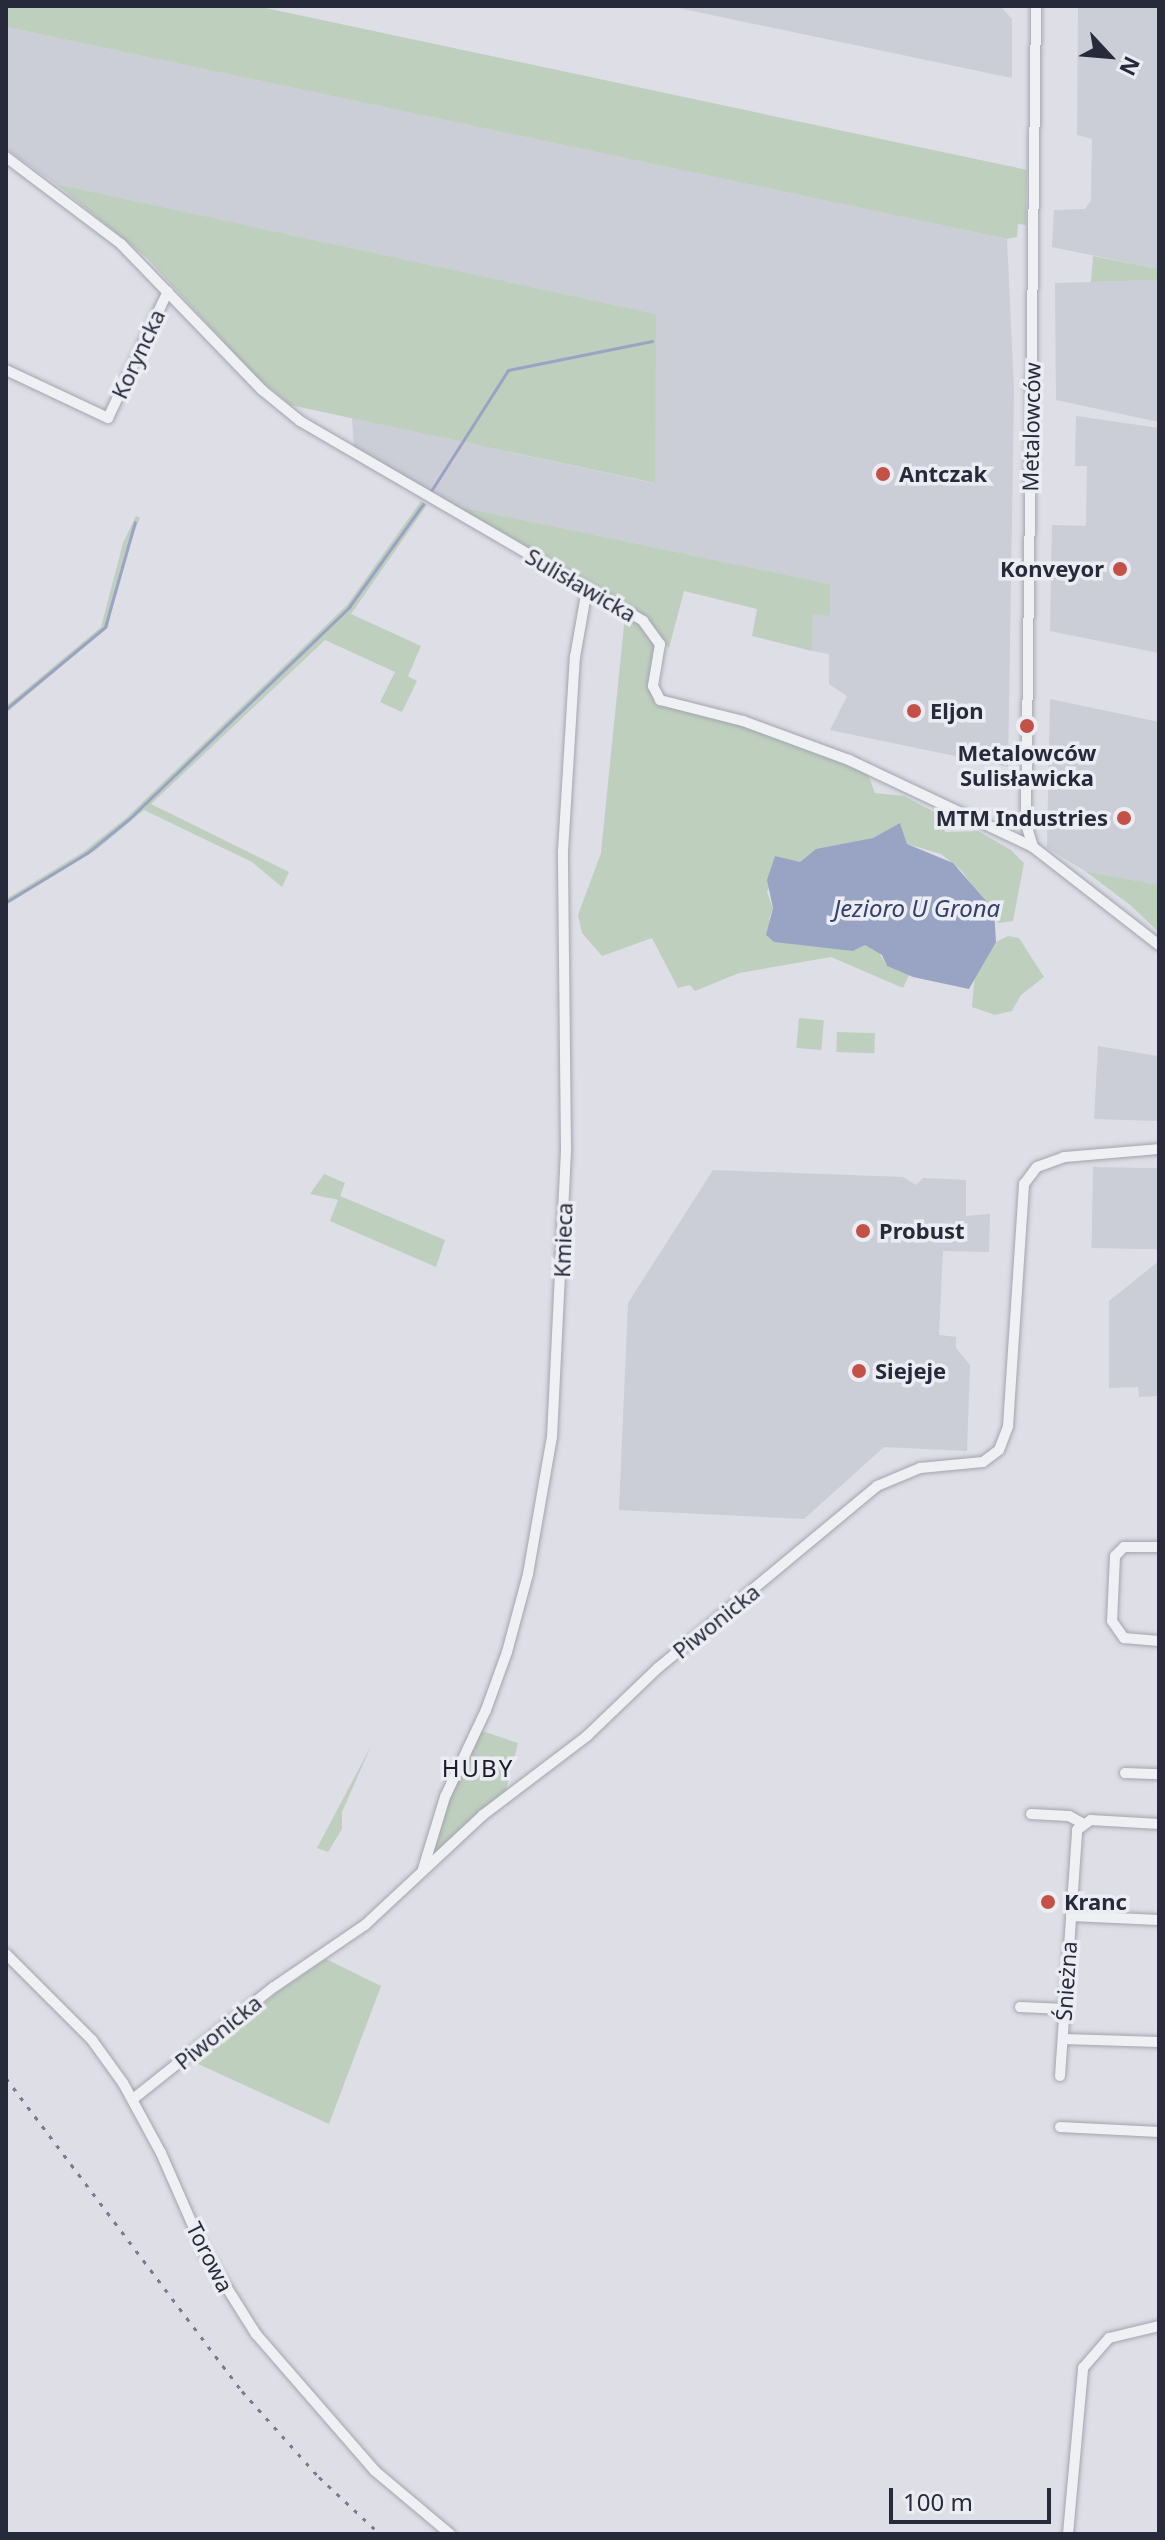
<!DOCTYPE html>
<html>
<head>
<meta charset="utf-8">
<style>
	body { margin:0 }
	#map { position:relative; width:1165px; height:2540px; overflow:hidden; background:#dddee6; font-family:"Noto Sans",sans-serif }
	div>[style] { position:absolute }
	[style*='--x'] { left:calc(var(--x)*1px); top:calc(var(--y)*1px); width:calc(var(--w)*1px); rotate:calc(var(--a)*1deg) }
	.built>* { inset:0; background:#cbcdd7; transform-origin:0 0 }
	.green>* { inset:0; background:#bfcfbe; transform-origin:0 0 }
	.water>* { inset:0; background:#99a4c4 }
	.stream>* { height:3px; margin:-1.5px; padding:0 1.5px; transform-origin:1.5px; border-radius:1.5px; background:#99a4c4 }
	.roads { filter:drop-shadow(0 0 2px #a3a4af) drop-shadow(0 0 2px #a3a4af) }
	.street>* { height:10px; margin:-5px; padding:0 5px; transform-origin:5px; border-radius:5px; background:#eff0f4 }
	.rail>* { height:3px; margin-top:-1.5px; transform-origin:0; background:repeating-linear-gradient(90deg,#777b8e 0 4px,transparent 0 12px) }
	.dots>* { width:22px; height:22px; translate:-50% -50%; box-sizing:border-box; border:4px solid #ecedf3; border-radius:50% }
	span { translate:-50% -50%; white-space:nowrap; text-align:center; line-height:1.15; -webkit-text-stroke:7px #ecedf3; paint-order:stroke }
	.street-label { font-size:22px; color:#272a3b }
	.poi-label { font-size:22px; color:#272a3b; font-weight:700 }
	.left { translate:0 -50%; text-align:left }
	.right { translate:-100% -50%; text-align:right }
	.water-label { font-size:24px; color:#34406c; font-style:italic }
	.neighbourhood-label { font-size:24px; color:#1a1c2c; letter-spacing:2px }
	.frame { position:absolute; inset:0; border:8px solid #272a3b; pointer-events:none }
	.north { position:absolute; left:1069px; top:16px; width:80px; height:80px; -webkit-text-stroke:6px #ecedf3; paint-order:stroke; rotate:116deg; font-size:22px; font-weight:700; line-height:32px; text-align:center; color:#272a3b }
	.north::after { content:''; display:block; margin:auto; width:28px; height:36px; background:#272a3b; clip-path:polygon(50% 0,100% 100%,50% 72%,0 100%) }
	.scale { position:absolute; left:889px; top:2488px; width:162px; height:36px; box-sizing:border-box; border:4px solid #272a3b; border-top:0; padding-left:10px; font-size:24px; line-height:28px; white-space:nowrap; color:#272a3b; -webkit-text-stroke:6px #ecedf3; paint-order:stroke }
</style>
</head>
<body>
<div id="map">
	<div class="built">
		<div style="clip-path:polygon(669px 6px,1002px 8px,1012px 19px,1012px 78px)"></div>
		<div style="clip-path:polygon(1078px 6px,1159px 6px,1159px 269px,1052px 247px,1054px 210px,1085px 209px,1091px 200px,1092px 139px,1077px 135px)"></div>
		<div style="clip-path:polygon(6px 27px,1007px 239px,1014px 391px,1008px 767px,830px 730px,847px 696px,829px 684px,829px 654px,812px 651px,813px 613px,830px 616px,830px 584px,456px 506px,354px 447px,352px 418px,653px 483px,655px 314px,56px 184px,6px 149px)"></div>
		<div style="clip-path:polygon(1159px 280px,1159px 422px,1056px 400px,1055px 283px)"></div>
		<div style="clip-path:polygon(1076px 416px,1159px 428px,1159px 653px,1050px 631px,1052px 525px,1086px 526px,1087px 466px,1075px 466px)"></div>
		<div style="clip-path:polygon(1050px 699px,1159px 722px,1159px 885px,1085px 871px,1047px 848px)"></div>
		<div style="clip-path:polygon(1159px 1036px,1159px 1121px,1094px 1119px,1098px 1046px,1157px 1056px)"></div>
		<div style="left:1093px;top:1167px;width:66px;height:81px;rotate:1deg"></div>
		<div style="clip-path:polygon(713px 1170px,903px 1177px,916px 1185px,923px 1178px,966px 1180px,966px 1216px,990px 1214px,989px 1252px,943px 1251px,939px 1335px,956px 1337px,956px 1348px,970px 1365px,967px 1451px,884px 1447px,804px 1519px,619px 1510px,628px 1303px)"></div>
		<div style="clip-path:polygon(1159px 1261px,1159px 1396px,1139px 1397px,1138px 1387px,1109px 1388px,1109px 1301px)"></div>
	</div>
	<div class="green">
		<div style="clip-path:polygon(6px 6px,256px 6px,1027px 170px,1026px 225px,1018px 224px,1017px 237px,1007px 239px,6px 27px)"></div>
		<div style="clip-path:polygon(56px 184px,656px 314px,655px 483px,290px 405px,253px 374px,147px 258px)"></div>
		<div style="clip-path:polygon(1093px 256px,1159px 269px,1159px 280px,1091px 282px)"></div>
		<div style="clip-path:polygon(421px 501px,427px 505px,351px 614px,421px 646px,408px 676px,417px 681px,402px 712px,380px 702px,395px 672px,325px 640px,151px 804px,289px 872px,282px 887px,252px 862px,144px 810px,96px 850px,6px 905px,6px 899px,83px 852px,126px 818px,347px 605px)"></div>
		<div style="clip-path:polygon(456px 506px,830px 584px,830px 616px,813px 614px,812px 651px,752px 636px,757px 609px,684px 591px,669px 648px,633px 608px)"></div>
		<div style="clip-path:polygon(136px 516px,140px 518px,125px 554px,108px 627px,6px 713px,6px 706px,101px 627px,123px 543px)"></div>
		<div style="clip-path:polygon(625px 615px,644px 627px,656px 645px,649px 689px,655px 703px,756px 729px,859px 770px,868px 775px,875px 793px,904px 796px,940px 815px,945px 832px,978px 831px,1011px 850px,1024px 863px,1013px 921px,999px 923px,962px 871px,941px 854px,907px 844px,900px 824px,873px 838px,811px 853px,800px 862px,782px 859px,767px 892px,773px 908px,769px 919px,813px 945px,853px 951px,865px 945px,878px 951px,887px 966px,909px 975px,903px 988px,831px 957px,739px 973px,695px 991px,690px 985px,678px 988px,652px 938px,602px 956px,582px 933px,578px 915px,601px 853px)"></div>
		<div style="clip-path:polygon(1085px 871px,1159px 885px,1159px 932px,1130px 905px)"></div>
		<div style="clip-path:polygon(1008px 936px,1019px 938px,1044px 977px,1021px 995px,1012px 1011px,995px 1015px,972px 1007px,975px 972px,996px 942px)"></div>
		<div style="left:799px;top:1018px;width:25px;height:30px;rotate:5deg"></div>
		<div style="left:837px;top:1032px;width:38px;height:20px;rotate:2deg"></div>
		<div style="clip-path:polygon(324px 1174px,345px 1183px,340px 1196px,445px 1240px,436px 1267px,330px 1221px,338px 1200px,310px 1194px)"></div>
		<div style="clip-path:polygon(482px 1731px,518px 1743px,506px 1790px,434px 1854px,443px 1811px)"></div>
		<div style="clip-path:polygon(371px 1746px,342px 1812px,342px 1829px,328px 1852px,317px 1848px)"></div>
		<div style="clip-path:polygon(326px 1959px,381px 1986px,329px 2124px,196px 2063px,276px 1993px)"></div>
	</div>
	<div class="water">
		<div style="clip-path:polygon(900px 823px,907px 844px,953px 863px,994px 910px,996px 942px,969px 989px,913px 977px,887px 966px,882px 955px,865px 945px,853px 951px,774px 942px,766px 935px,773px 908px,767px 880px,775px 856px,800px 862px,816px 849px,873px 838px)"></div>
	</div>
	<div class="stream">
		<div style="--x:431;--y:491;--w:143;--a:-57.5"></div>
		<div style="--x:508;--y:370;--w:147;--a:-11.4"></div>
		<div style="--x:6;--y:709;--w:129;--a:-39.6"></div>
		<div style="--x:105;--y:627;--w:109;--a:-74.1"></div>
		<div style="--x:6;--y:902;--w:95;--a:-31.2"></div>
		<div style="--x:87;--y:853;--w:54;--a:-39"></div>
		<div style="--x:129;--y:819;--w:306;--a:-43.9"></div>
		<div style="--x:349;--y:607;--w:127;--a:-54.3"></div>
	</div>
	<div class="roads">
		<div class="street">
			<div style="--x:6;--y:157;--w:144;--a:37.1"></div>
			<div style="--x:121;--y:244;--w:203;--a:46"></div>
			<div style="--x:262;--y:390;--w:49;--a:39.2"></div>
			<div style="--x:300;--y:421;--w:397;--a:30.2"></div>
			<div style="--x:643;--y:621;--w:29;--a:54"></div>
			<div style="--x:660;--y:644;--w:43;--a:99.5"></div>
			<div style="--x:653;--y:686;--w:16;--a:63"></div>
			<div style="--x:660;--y:700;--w:86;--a:14.2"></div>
			<div style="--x:743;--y:721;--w:113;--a:20.2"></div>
			<div style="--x:849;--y:760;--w:204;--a:25.3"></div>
			<div style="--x:1033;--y:847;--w:160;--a:37.9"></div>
			<div style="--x:6;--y:370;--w:113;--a:25.2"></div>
			<div style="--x:108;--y:418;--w:140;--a:-64.7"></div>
			<div style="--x:1033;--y:847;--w:24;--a:-107"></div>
			<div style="--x:1026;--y:824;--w:818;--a:-89.3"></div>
			<div style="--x:1159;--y:1547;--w:35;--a:180"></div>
			<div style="--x:1124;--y:1547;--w:13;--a:135"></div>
			<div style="--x:1115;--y:1556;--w:65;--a:92.6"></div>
			<div style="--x:1112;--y:1621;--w:21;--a:55"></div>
			<div style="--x:1124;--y:1638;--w:35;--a:5"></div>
			<div style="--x:1125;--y:1773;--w:34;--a:2"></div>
			<div style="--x:1031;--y:1814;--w:38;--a:3"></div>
			<div style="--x:1069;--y:1816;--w:15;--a:28"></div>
			<div style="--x:423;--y:1869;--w:75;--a:-73"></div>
			<div style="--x:445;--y:1797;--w:96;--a:-64.8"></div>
			<div style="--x:486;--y:1710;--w:62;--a:-70.1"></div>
			<div style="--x:507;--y:1652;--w:81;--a:-74.9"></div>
			<div style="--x:528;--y:1574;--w:139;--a:-80.1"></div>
			<div style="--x:552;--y:1437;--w:288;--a:-87.2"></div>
			<div style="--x:566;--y:1149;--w:298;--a:-90.6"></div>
			<div style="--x:563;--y:851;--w:194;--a:-86.5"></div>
			<div style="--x:575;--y:657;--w:69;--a:-80"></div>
			<div style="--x:1071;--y:1916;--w:88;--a:2.6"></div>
			<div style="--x:6;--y:1954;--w:122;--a:45"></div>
			<div style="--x:92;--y:2040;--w:53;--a:54.2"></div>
			<div style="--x:123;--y:2083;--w:80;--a:61.5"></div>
			<div style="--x:161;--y:2153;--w:109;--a:66.3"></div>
			<div style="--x:205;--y:2253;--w:96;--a:57.8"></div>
			<div style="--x:256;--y:2334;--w:181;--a:49"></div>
			<div style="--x:375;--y:2471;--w:98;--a:40"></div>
			<div style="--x:1020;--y:2007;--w:45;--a:2.5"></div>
			<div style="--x:1063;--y:2039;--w:96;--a:1.8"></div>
			<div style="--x:1060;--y:2076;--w:247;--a:-86"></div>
			<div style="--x:1077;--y:1830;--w:17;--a:-36"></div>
			<div style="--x:1091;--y:1820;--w:68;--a:3.4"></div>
			<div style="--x:133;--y:2099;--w:180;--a:-38.5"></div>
			<div style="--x:274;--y:1987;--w:110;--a:-34.3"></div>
			<div style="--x:365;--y:1925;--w:161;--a:-43"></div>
			<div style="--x:483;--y:1815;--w:131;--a:-37.2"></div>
			<div style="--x:587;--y:1736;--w:98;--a:-43.8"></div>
			<div style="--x:658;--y:1668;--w:285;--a:-39.7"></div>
			<div style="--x:877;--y:1486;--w:47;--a:-22.7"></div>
			<div style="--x:920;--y:1468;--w:63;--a:-5.4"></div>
			<div style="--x:983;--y:1462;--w:20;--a:-37"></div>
			<div style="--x:999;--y:1450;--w:26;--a:-69"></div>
			<div style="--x:1008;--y:1426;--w:243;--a:-86.2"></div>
			<div style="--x:1024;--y:1184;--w:21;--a:-53"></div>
			<div style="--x:1037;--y:1167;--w:29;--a:-20"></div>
			<div style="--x:1064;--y:1157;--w:95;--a:-4.8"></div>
			<div style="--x:1060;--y:2127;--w:99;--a:2.9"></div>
			<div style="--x:1068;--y:2534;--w:167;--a:-84.8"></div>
			<div style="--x:1083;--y:2368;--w:40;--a:-49"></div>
			<div style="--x:1109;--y:2338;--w:51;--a:-13.5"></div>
		</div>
	</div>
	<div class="rail">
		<div style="--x:6;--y:2078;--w:392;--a:53"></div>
		<div style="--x:242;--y:2391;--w:115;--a:48.2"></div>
		<div style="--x:319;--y:2477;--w:83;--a:43.1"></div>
	</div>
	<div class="dots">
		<div style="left:883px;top:474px;background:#c45148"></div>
		<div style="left:1120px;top:569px;background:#c45148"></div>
		<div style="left:914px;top:711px;background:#c45148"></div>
		<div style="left:1027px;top:726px;background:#c45148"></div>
		<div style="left:1124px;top:818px;background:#c45148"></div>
		<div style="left:863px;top:1231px;background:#c45148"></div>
		<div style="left:859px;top:1371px;background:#c45148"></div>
		<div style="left:1048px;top:1902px;background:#c45148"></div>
	</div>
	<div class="street-label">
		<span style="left:138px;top:354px;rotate:-65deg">Koryncka</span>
		<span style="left:1031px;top:427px;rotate:-89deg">Metalowców</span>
		<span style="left:581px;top:585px;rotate:30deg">Sulisławicka</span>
		<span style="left:563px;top:1240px;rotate:-88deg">Kmieca</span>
		<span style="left:716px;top:1621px;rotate:-39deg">Piwonicka</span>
		<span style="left:1066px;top:1981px;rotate:-86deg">Śnieżna</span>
		<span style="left:218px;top:2032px;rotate:-39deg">Piwonicka</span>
		<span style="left:210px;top:2257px;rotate:63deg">Torowa</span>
	</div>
	<div class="poi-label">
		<span class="left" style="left:899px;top:474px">Antczak</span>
		<span class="right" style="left:1104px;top:569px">Konveyor</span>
		<span class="left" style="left:930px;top:711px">Eljon</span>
		<span style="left:1027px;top:765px">Metalowców<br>Sulisławicka</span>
		<span class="right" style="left:1108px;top:818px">MTM Industries</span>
		<span class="left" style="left:879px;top:1231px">Probust</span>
		<span class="left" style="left:875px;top:1371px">Siejeje</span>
		<span class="left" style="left:1064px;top:1902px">Kranc</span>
	</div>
	<div class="water-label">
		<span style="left:917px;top:908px">Jezioro U Grona</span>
	</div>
	<div class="neighbourhood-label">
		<span style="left:478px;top:1768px">HUBY</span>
	</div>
	<div class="frame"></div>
	<div class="north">N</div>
	<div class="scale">100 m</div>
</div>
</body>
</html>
